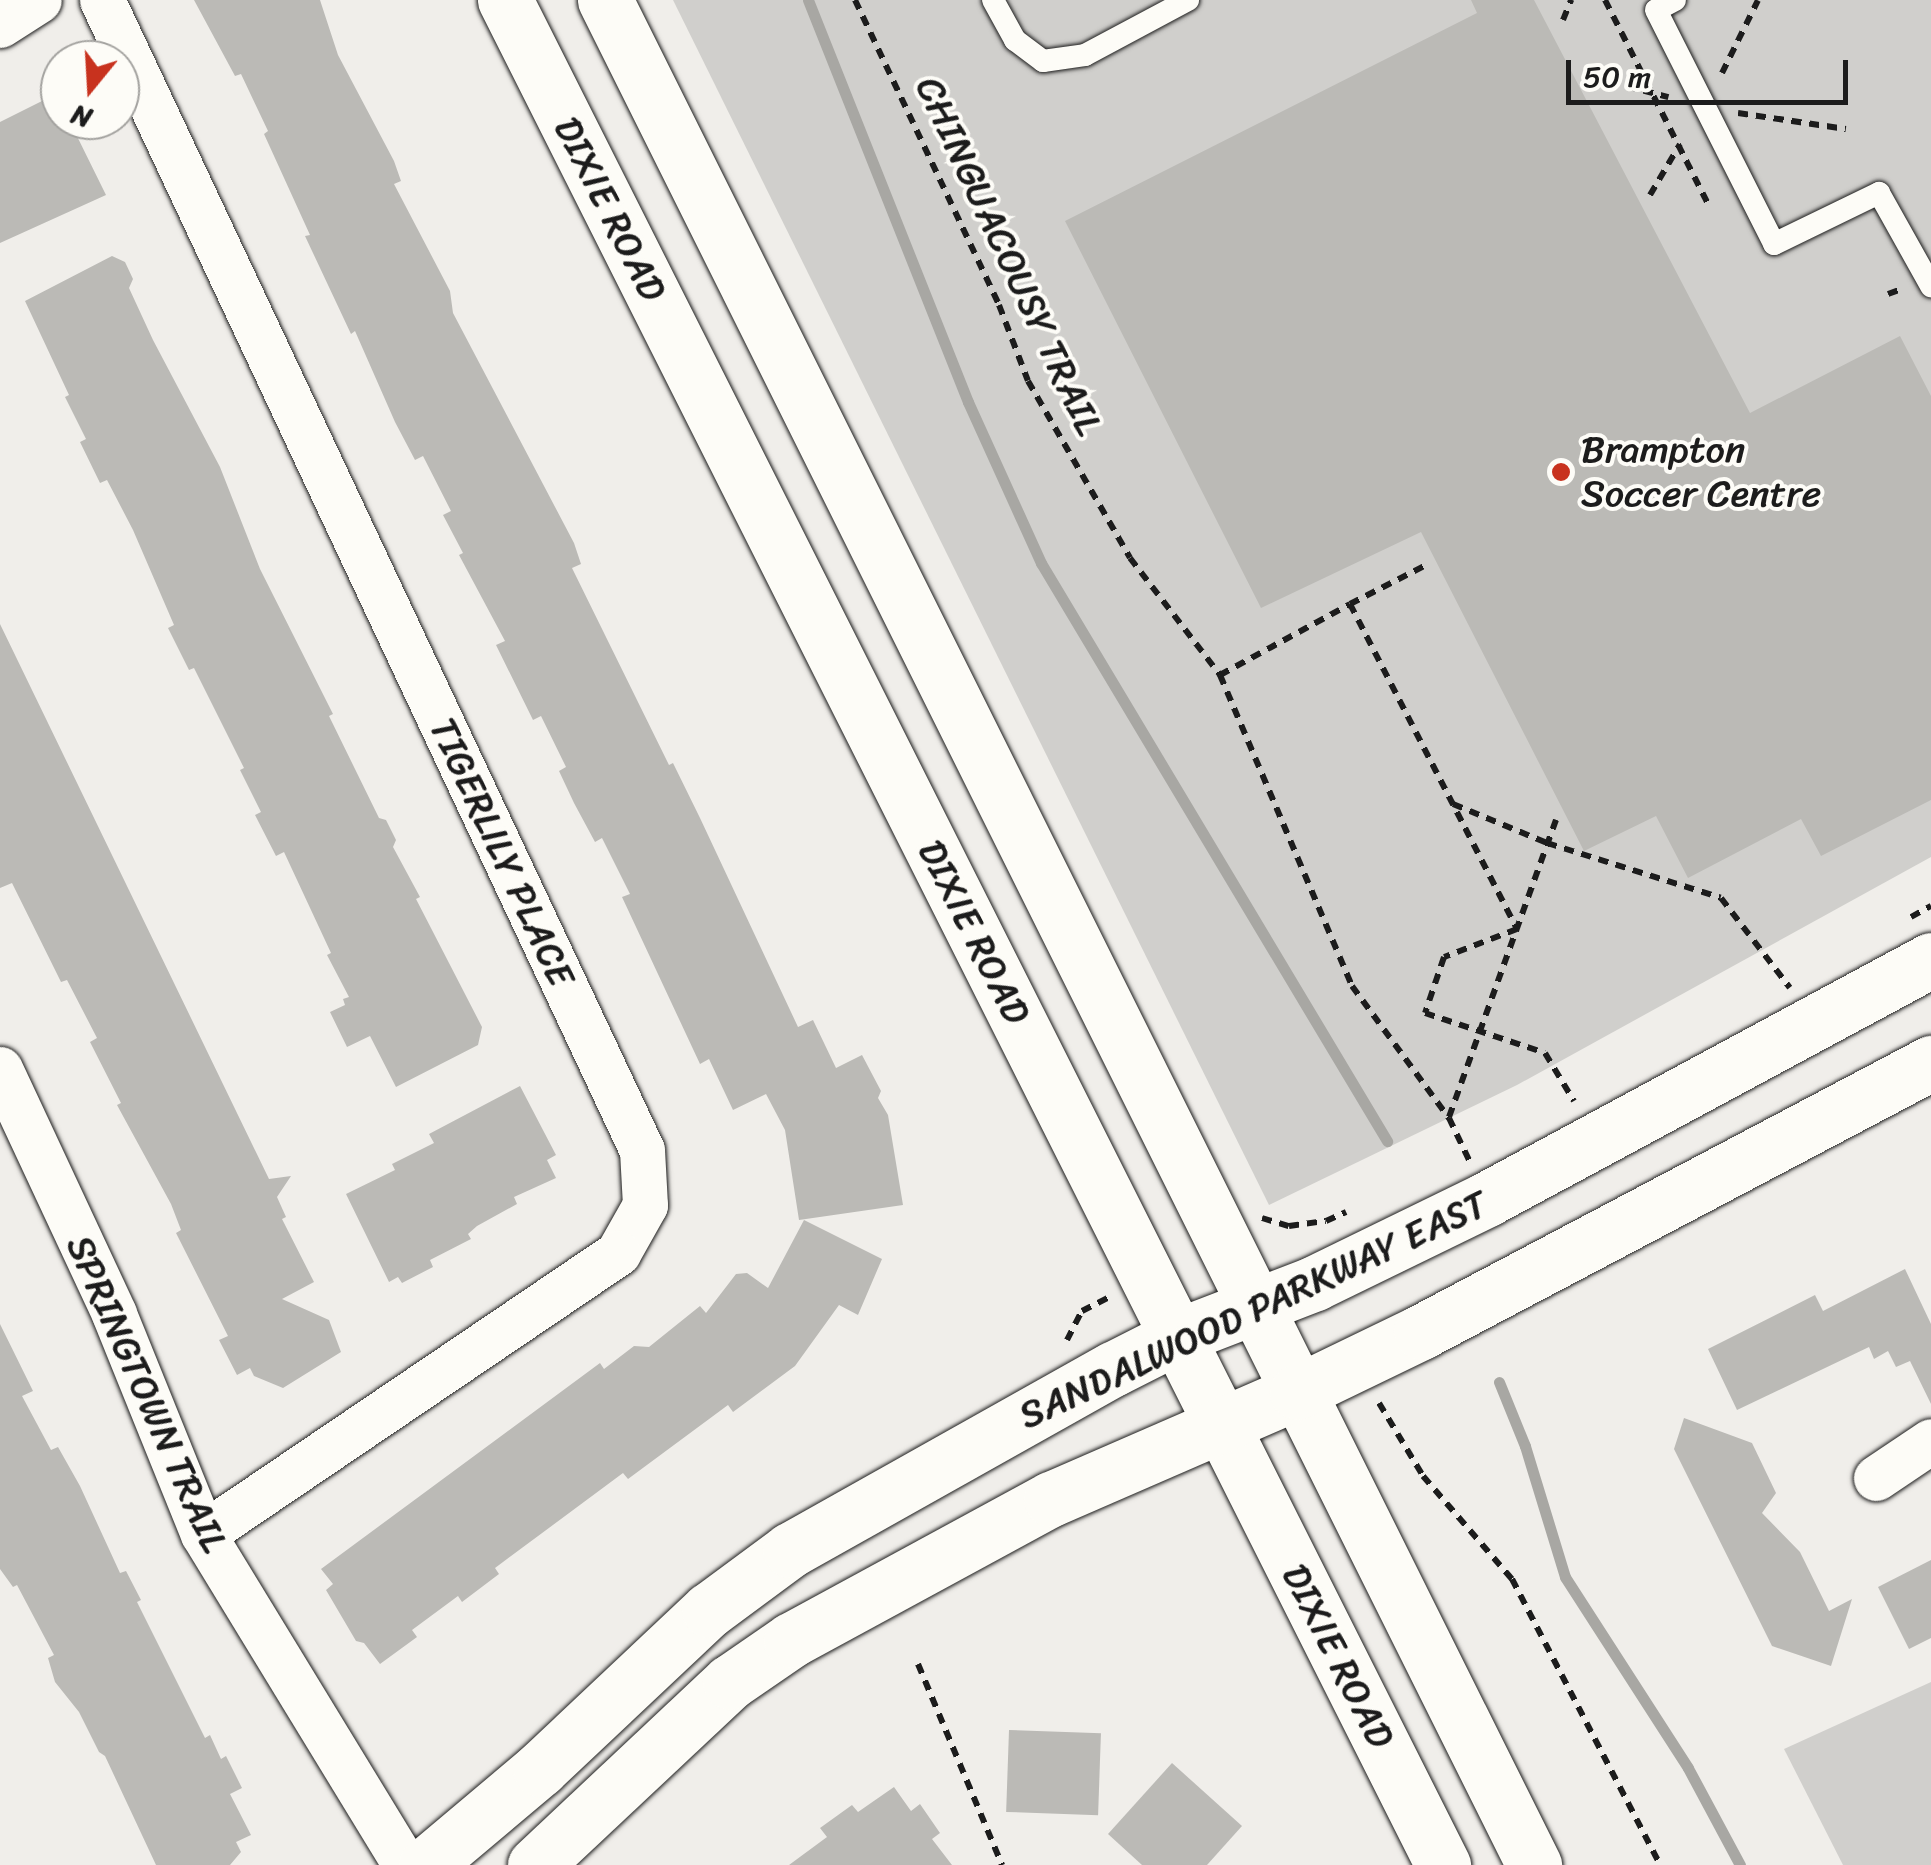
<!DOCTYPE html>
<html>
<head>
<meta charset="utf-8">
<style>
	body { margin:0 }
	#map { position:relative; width:1931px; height:1865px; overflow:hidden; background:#f0eeea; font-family:Sriracha,sans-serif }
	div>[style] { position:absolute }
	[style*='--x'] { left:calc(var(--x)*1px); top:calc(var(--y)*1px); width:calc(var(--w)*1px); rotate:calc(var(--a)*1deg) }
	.green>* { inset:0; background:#d0cfcc }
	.stream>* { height:11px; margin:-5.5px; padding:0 5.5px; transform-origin:5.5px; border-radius:5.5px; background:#a8a7a3 }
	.building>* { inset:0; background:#bbbab6; transform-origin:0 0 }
	.path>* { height:6px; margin-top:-3px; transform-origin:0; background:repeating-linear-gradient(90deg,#1c1c1c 0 10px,transparent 0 18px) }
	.roads { filter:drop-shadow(0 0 2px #1c1c1c) drop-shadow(0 0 2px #1c1c1c) }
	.lane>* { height:22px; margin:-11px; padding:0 11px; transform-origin:11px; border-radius:11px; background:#fdfcf7 }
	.street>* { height:45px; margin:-22.5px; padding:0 22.5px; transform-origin:22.5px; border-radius:22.5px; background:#fdfcf7 }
	.secondary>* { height:55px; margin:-27.5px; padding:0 27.5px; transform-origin:27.5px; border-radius:27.5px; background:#fdfcf7 }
	.dots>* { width:28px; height:28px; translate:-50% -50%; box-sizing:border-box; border:5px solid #fdfcf7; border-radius:50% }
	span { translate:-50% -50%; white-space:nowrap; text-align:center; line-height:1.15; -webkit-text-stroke:8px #fdfcf7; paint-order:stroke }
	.street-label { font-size:38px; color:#1c1c1c }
	.poi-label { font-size:38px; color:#1c1c1c }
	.left { translate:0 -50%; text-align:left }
	.north { position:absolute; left:40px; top:40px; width:100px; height:100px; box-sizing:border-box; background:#fdfcf7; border:2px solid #a3a29f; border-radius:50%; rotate:198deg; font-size:28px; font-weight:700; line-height:40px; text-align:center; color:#1c1c1c }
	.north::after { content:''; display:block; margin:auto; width:35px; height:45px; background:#c8321e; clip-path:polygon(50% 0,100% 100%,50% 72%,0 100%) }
	.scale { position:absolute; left:1566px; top:60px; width:282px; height:45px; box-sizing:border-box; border:5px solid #1c1c1c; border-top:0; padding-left:12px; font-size:30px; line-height:35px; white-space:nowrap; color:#1c1c1c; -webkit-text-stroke:8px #fdfcf7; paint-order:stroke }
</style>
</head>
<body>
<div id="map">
	<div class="green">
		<div style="clip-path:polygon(673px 0,1931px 0,1931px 857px,1517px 1085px,1269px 1205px)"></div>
		<div style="clip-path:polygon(1931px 1682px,1931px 1865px,1843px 1865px,1784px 1749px)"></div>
	</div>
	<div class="stream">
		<div style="--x:808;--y:0;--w:433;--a:68.3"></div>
		<div style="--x:968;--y:402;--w:177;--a:65.6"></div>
		<div style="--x:1041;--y:563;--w:674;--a:59.09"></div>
		<div style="--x:1499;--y:1382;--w:69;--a:67.9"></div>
		<div style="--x:1525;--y:1446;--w:137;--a:73"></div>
		<div style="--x:1565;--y:1577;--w:227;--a:57.2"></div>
		<div style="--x:1688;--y:1768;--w:110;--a:61.8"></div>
	</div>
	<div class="building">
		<div style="clip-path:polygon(194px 0,320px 0,338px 55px,394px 161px,401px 181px,394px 184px,450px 291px,453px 313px,574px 543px,581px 564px,572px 568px,669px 765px,673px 763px,700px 818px,798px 1027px,813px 1020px,836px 1068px,862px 1055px,881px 1091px,878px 1098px,888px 1115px,903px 1205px,799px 1220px,785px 1130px,766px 1094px,733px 1110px,709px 1059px,700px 1064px,622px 897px,630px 894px,602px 838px,595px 842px,574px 803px,559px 771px,566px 767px,541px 716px,533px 720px,496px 645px,505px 641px,459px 555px,463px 553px,443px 515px,451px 511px,423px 456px,415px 460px,395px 422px,355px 331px,351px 334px,305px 236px,310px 235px,264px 134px,268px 131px,241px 74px,235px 76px)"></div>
		<div style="clip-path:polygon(1471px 0,1534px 0,1750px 413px,1900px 336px,1931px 396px,1931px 800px,1821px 856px,1801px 819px,1688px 878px,1656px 816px,1584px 851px,1421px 532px,1261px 608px,1065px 221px,1477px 13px)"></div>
		<div style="clip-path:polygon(48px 98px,60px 120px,69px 120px,106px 195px,0 243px,0 122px)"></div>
		<div style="clip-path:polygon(112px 256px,125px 262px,133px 279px,129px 288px,153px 340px,220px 467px,260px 569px,333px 714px,329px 716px,379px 818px,386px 820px,396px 840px,393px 847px,420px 897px,416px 899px,482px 1027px,478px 1045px,396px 1087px,370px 1036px,347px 1047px,330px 1012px,345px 1005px,343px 999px,349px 997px,327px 955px,331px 953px,284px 852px,276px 856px,255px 815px,261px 812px,240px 770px,244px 768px,194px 668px,189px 670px,168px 628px,174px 625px,133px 530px,107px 480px,100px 483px,80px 442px,86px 439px,65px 397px,69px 395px,25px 301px)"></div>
		<div style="clip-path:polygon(0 624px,269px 1179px,291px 1176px,277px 1197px,286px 1217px,282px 1219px,314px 1282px,282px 1299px,329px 1320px,341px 1352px,283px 1388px,254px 1376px,250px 1368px,237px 1375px,219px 1340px,228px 1336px,176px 1233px,181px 1230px,171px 1204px,117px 1105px,121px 1103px,90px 1042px,97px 1038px,67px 980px,61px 982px,12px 883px,0 888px)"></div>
		<div style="clip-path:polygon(520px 1086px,556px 1155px,547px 1160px,556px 1178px,514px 1197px,517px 1204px,477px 1226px,468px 1234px,471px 1239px,430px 1260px,433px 1267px,402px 1283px,398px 1277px,389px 1282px,346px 1194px,395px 1170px,392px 1164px,434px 1143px,429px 1134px)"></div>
		<div style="clip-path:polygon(804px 1220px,882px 1259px,858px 1315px,839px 1305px,795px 1366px,733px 1412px,728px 1405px,628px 1479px,623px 1473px,495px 1568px,499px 1574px,462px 1602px,458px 1596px,412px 1630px,417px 1637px,380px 1664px,364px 1643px,356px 1641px,326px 1590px,333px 1584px,321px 1569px,600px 1363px,604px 1369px,634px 1346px,649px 1347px,700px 1306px,706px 1313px,736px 1274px,747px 1273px,768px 1288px)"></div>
		<div style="clip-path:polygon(1905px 1269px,1931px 1324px,1931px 1404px,1910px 1361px,1896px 1367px,1888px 1351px,1874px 1359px,1869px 1347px,1737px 1410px,1708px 1349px,1815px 1295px,1823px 1311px)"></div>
		<div style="clip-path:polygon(0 1324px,33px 1391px,22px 1396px,51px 1450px,58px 1447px,80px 1486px,120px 1573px,126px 1571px,141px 1600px,137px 1602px,205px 1738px,210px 1735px,221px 1759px,226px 1756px,242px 1788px,230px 1794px,251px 1835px,236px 1842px,241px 1852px,230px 1865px,156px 1865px,105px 1756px,99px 1752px,79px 1712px,55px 1682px,48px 1658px,54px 1655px,17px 1585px,13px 1587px,0 1569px)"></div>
		<div style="clip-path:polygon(1684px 1418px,1752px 1443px,1776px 1493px,1762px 1513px,1800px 1552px,1829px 1611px,1852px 1599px,1831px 1666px,1772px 1646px,1674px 1449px)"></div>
		<div style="clip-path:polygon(1931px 1560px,1931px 1638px,1909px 1649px,1878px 1587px)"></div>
		<div style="left:1009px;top:1730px;width:92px;height:82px;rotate:2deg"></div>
		<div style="clip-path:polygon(1172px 1763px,1242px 1826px,1207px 1865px,1142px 1865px,1108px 1834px)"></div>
		<div style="clip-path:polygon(894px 1787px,911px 1811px,920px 1804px,940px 1833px,932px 1839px,952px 1865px,789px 1865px,827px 1837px,820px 1828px,852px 1805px,858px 1812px)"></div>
	</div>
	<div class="path">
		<div style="--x:855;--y:0;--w:337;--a:64.7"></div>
		<div style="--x:999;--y:305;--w:81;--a:69.1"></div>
		<div style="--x:1028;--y:381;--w:204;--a:60"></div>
		<div style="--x:1130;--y:558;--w:148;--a:52.4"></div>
		<div style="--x:1220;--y:675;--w:338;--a:67"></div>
		<div style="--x:1352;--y:986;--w:164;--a:53.7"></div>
		<div style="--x:1449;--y:1118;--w:47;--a:64.5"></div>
		<div style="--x:1605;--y:0;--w:229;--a:63.2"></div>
		<div style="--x:1563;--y:20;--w:22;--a:-68"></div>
		<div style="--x:1722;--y:73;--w:81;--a:-63.7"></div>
		<div style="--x:1591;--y:77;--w:80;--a:14.6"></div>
		<div style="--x:1738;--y:113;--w:109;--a:8.4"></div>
		<div style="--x:1650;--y:195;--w:59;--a:-59.5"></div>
		<div style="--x:1888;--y:294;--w:15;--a:-20"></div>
		<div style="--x:1350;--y:604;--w:88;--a:-27.1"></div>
		<div style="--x:1220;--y:675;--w:148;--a:-28.6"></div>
		<div style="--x:1350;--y:604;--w:365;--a:62.8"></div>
		<div style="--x:1517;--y:929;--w:78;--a:159"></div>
		<div style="--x:1444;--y:957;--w:59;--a:108.7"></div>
		<div style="--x:1425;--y:1013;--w:126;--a:18.4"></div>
		<div style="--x:1545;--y:1053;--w:56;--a:58.9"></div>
		<div style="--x:1453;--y:804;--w:102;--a:22.5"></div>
		<div style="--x:1547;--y:843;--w:182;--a:17.5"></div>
		<div style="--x:1721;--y:898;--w:113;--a:52.5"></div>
		<div style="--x:1911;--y:917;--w:23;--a:-29"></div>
		<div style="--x:1449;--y:1117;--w:316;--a:-70.2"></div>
		<div style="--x:1262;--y:1218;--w:28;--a:17"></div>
		<div style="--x:1289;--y:1226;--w:37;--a:-8"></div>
		<div style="--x:1326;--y:1221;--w:22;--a:-24"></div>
		<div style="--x:1067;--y:1340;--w:33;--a:-63"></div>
		<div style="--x:1082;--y:1311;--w:30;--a:-27"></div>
		<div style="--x:1379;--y:1403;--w:85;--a:58.9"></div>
		<div style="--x:1423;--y:1476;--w:136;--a:49.2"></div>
		<div style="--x:1512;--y:1579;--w:322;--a:62.6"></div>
		<div style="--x:918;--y:1664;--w:218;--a:67.3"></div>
	</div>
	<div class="roads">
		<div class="lane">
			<div style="--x:993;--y:0;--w:46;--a:61.2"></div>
			<div style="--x:1015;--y:40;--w:35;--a:37"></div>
			<div style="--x:1043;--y:61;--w:42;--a:-8.1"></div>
			<div style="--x:1085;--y:55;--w:117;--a:-28.1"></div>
			<div style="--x:1675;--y:0;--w:21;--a:152"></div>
			<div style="--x:1656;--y:10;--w:262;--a:63.2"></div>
			<div style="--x:1774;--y:244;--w:117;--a:-25.9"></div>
			<div style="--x:1879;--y:193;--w:107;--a:60.8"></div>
		</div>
		<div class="street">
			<div style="--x:102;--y:0;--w:1270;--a:64.85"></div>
			<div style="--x:642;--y:1150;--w:55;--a:86.9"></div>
			<div style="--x:645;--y:1205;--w:55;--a:119.4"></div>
			<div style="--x:618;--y:1253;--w:501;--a:145.9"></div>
			<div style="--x:0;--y:25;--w:46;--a:-32.7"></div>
			<div style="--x:0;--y:1069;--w:270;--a:65"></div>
			<div style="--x:114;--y:1314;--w:237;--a:68"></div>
			<div style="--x:203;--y:1534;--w:388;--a:58.6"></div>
			<div style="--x:1876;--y:1478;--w:66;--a:-33.9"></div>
		</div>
		<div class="secondary">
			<div style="--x:505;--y:0;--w:2088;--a:63.3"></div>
			<div style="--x:605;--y:0;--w:2084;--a:63.52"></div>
			<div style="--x:426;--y:1865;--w:149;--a:-40.1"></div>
			<div style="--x:540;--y:1769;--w:232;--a:-43.3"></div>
			<div style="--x:709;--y:1610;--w:101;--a:-36.5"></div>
			<div style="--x:790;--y:1550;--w:370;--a:-29.3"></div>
			<div style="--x:1113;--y:1369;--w:73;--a:-26.9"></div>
			<div style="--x:1178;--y:1336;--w:147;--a:-21.1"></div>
			<div style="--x:1315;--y:1283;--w:191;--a:-26"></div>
			<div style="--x:1487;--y:1199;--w:504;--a:-28.29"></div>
			<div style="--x:535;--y:1865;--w:267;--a:-43.2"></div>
			<div style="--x:730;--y:1682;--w:74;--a:-34.5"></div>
			<div style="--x:791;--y:1640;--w:296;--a:-28.5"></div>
			<div style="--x:1051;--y:1499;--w:268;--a:-23.5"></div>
			<div style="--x:1297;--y:1392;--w:138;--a:-25.8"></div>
			<div style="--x:1421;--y:1332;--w:577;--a:-27.81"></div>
		</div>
	</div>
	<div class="dots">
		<div style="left:1561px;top:472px;background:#c8321e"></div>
	</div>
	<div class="street-label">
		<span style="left:610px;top:209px;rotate:63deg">DIXIE ROAD</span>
		<span style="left:1009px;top:256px;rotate:65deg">CHINGUACOUSY TRAIL</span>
		<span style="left:502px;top:852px;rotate:65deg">TIGERLILY PLACE</span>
		<span style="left:974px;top:932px;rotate:63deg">DIXIE ROAD</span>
		<span style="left:1253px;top:1310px;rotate:-25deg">SANDALWOOD PARKWAY EAST</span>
		<span style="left:147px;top:1394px;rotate:66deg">SPRINGTOWN TRAIL</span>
		<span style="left:1338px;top:1656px;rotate:63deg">DIXIE ROAD</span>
	</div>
	<div class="poi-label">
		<span class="left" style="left:1581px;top:472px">Brampton<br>Soccer Centre</span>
	</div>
	<div class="north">N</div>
	<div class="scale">50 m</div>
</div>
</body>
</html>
